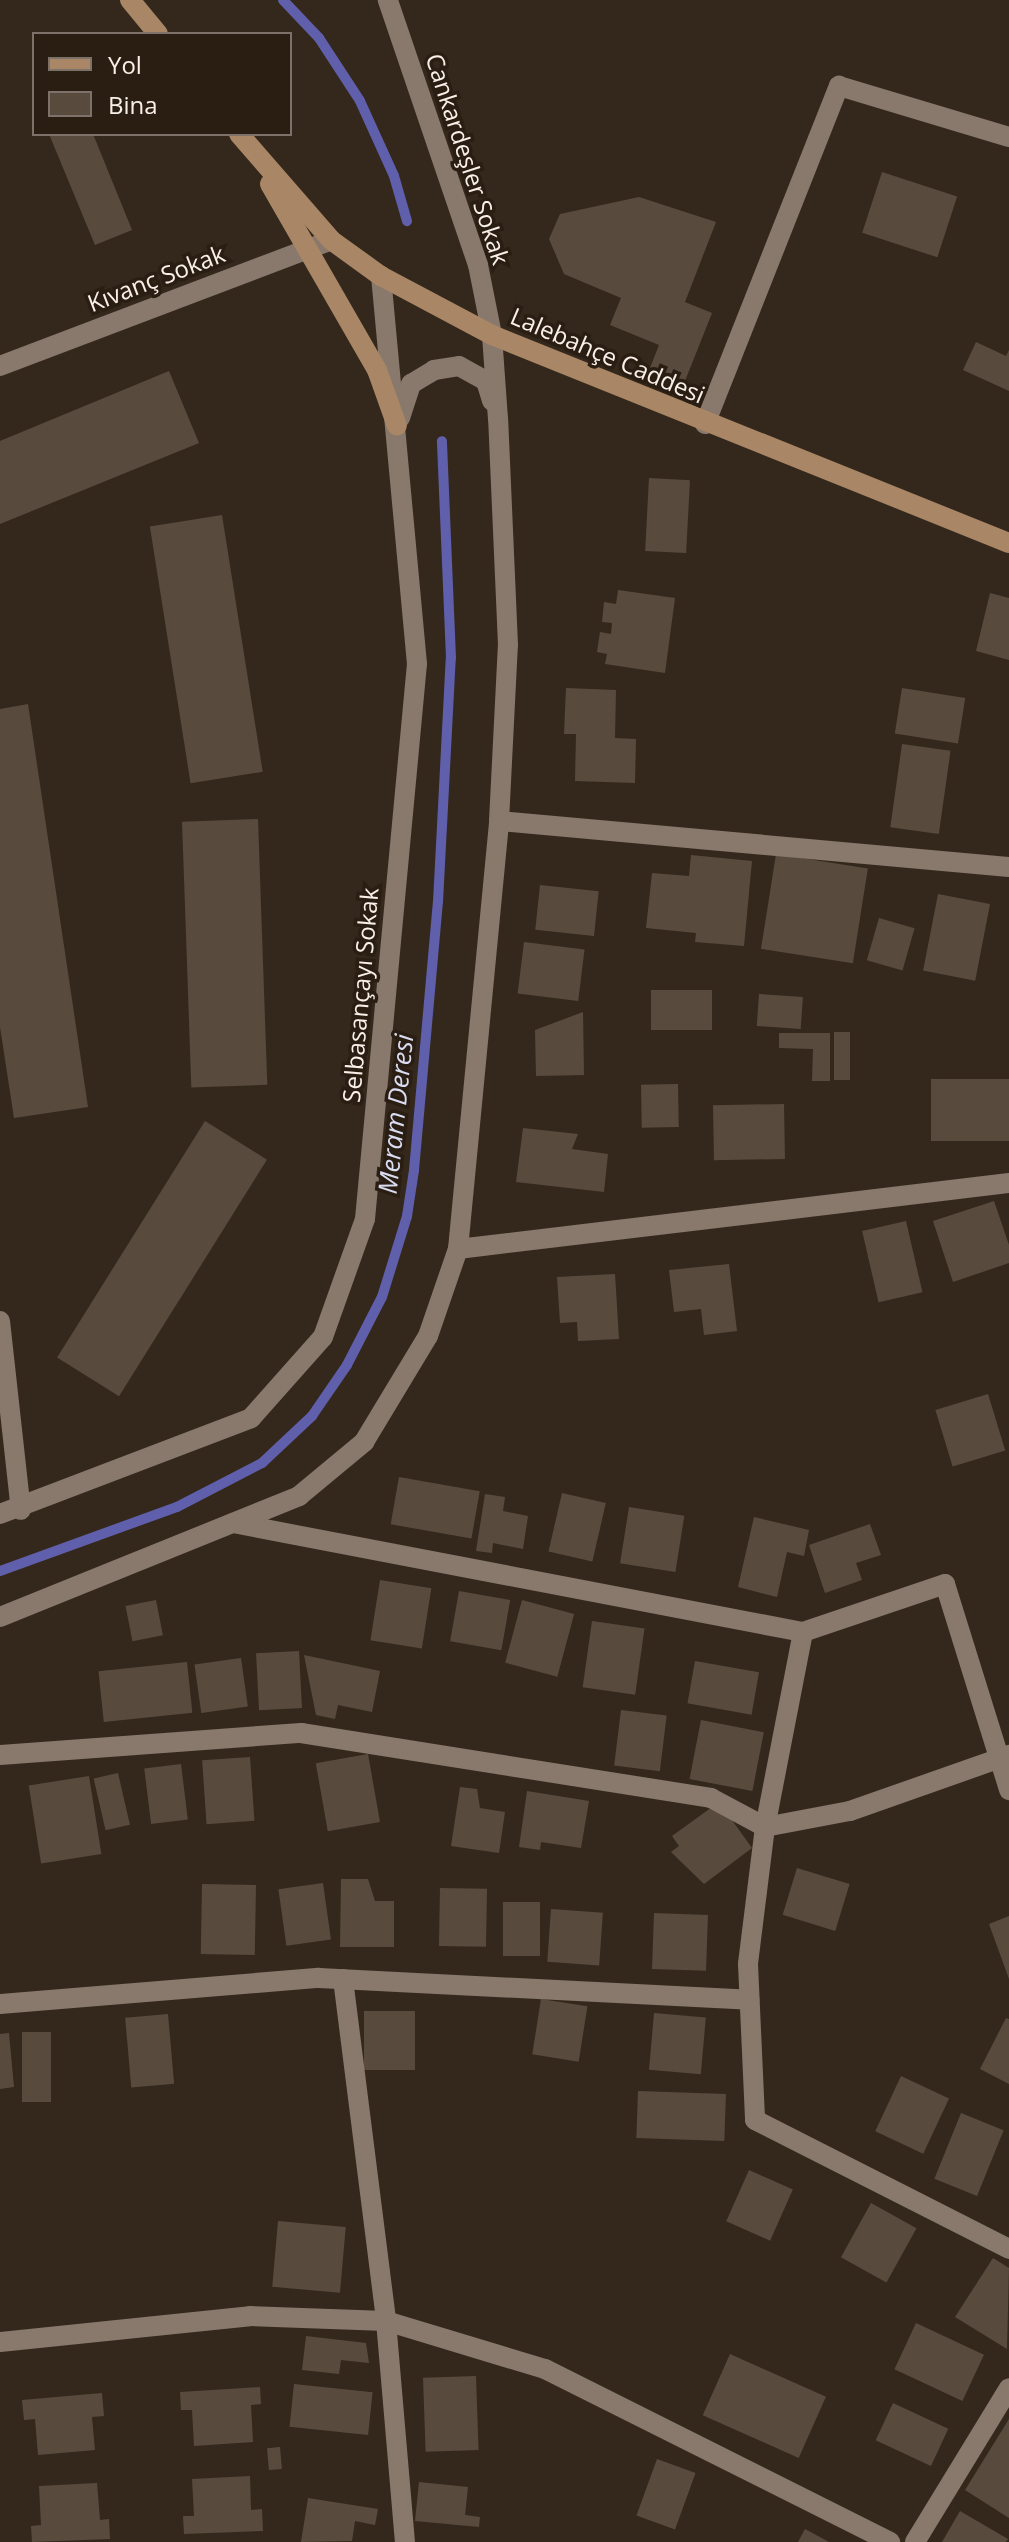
<!DOCTYPE html>
<html>
<head>
<meta charset="utf-8">
<style>
	body { margin:0 }
	#map { position:relative; width:1009px; height:2542px; overflow:hidden; background:#34281c; font-family:"Open Sans",sans-serif }
	div>[style] { position:absolute }
	[style*='--x'] { left:calc(var(--x)*1px); top:calc(var(--y)*1px); width:calc(var(--w)*1px); rotate:calc(var(--a)*1deg) }
	.stream>* { height:10px; margin:-5px; padding:0 5px; transform-origin:5px; border-radius:5px; background:#605fab }
	.building>* { inset:0; background:#584b3e; transform-origin:0 0 }
	.street>* { height:20px; margin:-10px; padding:0 10px; transform-origin:10px; border-radius:10px; background:#88796c }
	.secondary>* { height:20px; margin:-10px; padding:0 10px; transform-origin:10px; border-radius:10px; background:#a98665 }
	span { translate:-50% -50%; white-space:nowrap; text-align:center; line-height:1.15; -webkit-text-stroke:7px #2a1e13; paint-order:stroke }
	.street-label { font-size:24px; color:#f9f0e9 }
	.water-label { font-size:26px; color:#dadcf2; font-style:italic }
	.legend { position:absolute; left:32px; top:32px; width:260px; height:104px; box-sizing:border-box; background:#2a1e13; border:2px solid #7d7269; margin:0; padding:10px 14px; list-style:none; font-size:24px; color:#f9f0e9 }
	.legend li { display:flex; align-items:center; gap:16px; height:40px }
	.legend b { width:40px; border:2px solid #7d7269 }
</style>
</head>
<body>
<div id="map">
	<div class="stream">
		<div style="--x:283;--y:0;--w:52;--a:46.5"></div>
		<div style="--x:319;--y:38;--w:75;--a:56.9"></div>
		<div style="--x:360;--y:101;--w:82;--a:65.6"></div>
		<div style="--x:394;--y:176;--w:47;--a:73.9"></div>
		<div style="--x:0;--y:1571;--w:188;--a:-19.9"></div>
		<div style="--x:177;--y:1507;--w:96;--a:-27.4"></div>
		<div style="--x:262;--y:1463;--w:69;--a:-43.2"></div>
		<div style="--x:312;--y:1416;--w:62;--a:-55.5"></div>
		<div style="--x:347;--y:1365;--w:76;--a:-62.8"></div>
		<div style="--x:382;--y:1297;--w:85;--a:-72.8"></div>
		<div style="--x:407;--y:1216;--w:47;--a:-81.3"></div>
		<div style="--x:414;--y:1170;--w:269;--a:-84.9"></div>
		<div style="--x:438;--y:902;--w:244;--a:-87"></div>
		<div style="--x:451;--y:658;--w:217;--a:-92.4"></div>
	</div>
	<div class="building">
		<div style="clip-path:polygon(49px 134px,93px 134px,132px 230px,95px 245px)"></div>
		<div style="left:882px;top:172px;width:79px;height:64px;rotate:18deg"></div>
		<div style="clip-path:polygon(639px 197px,716px 222px,685px 302px,712px 313px,685px 381px,650px 368px,659px 345px,610px 325px,621px 298px,564px 274px,549px 239px,560px 214px)"></div>
		<div style="clip-path:polygon(976px 342px,1006px 356px,1009px 350px,1009px 391px,963px 370px)"></div>
		<div style="clip-path:polygon(169px 371px,199px 443px,0 524px,0 441px)"></div>
		<div style="left:649px;top:478px;width:41px;height:73px;rotate:3deg"></div>
		<div style="left:222px;top:515px;width:260px;height:73px;rotate:81deg"></div>
		<div style="clip-path:polygon(618px 590px,675px 598px,665px 673px,605px 664px,607px 654px,597px 652px,600px 632px,611px 634px,612px 623px,602px 622px,604px 602px,616px 604px)"></div>
		<div style="clip-path:polygon(990px 593px,1009px 598px,1009px 660px,976px 651px)"></div>
		<div style="clip-path:polygon(566px 688px,616px 690px,615px 738px,636px 739px,635px 783px,575px 781px,576px 734px,564px 734px)"></div>
		<div style="left:902px;top:688px;width:64px;height:46px;rotate:9deg"></div>
		<div style="clip-path:polygon(28px 704px,88px 1107px,14px 1118px,0 1027px,0 709px)"></div>
		<div style="left:902px;top:744px;width:49px;height:84px;rotate:8deg"></div>
		<div style="left:258px;top:819px;width:266px;height:76px;rotate:88deg"></div>
		<div style="left:776px;top:854px;width:93px;height:96px;rotate:9deg"></div>
		<div style="clip-path:polygon(691px 855px,752px 861px,744px 946px,695px 942px,696px 933px,646px 928px,652px 873px,689px 876px)"></div>
		<div style="left:540px;top:885px;width:59px;height:45px;rotate:6deg"></div>
		<div style="left:938px;top:894px;width:53px;height:78px;rotate:11deg"></div>
		<div style="left:879px;top:918px;width:37px;height:44px;rotate:16deg"></div>
		<div style="left:524px;top:942px;width:61px;height:52px;rotate:7deg"></div>
		<div style="left:651px;top:990px;width:61px;height:40px"></div>
		<div style="left:759px;top:994px;width:44px;height:32px;rotate:4deg"></div>
		<div style="clip-path:polygon(583px 1012px,584px 1075px,536px 1076px,535px 1030px)"></div>
		<div style="left:834px;top:1032px;width:16px;height:48px"></div>
		<div style="clip-path:polygon(779px 1033px,830px 1033px,830px 1081px,812px 1081px,813px 1049px,779px 1048px)"></div>
		<div style="left:1009px;top:1079px;width:62px;height:78px;rotate:90deg"></div>
		<div style="left:678px;top:1084px;width:43px;height:37px;rotate:89deg"></div>
		<div style="left:784px;top:1104px;width:55px;height:71px;rotate:89deg"></div>
		<div style="left:205px;top:1121px;width:73px;height:279px;rotate:32deg"></div>
		<div style="clip-path:polygon(523px 1128px,578px 1134px,572px 1149px,608px 1154px,604px 1192px,516px 1182px)"></div>
		<div style="clip-path:polygon(994px 1201px,1009px 1245px,1009px 1263px,953px 1282px,933px 1221px)"></div>
		<div style="left:906px;top:1221px;width:73px;height:45px;rotate:77deg"></div>
		<div style="clip-path:polygon(729px 1264px,737px 1331px,704px 1335px,701px 1309px,674px 1312px,669px 1270px)"></div>
		<div style="clip-path:polygon(615px 1274px,619px 1339px,578px 1341px,577px 1322px,560px 1323px,557px 1277px)"></div>
		<div style="left:988px;top:1394px;width:59px;height:55px;rotate:73deg"></div>
		<div style="left:399px;top:1477px;width:82px;height:48px;rotate:10deg"></div>
		<div style="left:562px;top:1493px;width:45px;height:60px;rotate:13deg"></div>
		<div style="clip-path:polygon(485px 1494px,505px 1497px,503px 1511px,528px 1516px,523px 1549px,493px 1543px,492px 1553px,476px 1551px)"></div>
		<div style="left:629px;top:1507px;width:56px;height:57px;rotate:9deg"></div>
		<div style="clip-path:polygon(754px 1517px,809px 1530px,804px 1556px,787px 1552px,777px 1597px,738px 1587px)"></div>
		<div style="clip-path:polygon(870px 1524px,881px 1555px,856px 1563px,862px 1580px,825px 1593px,809px 1545px)"></div>
		<div style="left:380px;top:1580px;width:52px;height:61px;rotate:9deg"></div>
		<div style="left:459px;top:1591px;width:52px;height:51px;rotate:10deg"></div>
		<div style="left:156px;top:1600px;width:36px;height:31px;rotate:79deg"></div>
		<div style="left:522px;top:1600px;width:54px;height:65px;rotate:15deg"></div>
		<div style="left:592px;top:1621px;width:53px;height:67px;rotate:8deg"></div>
		<div style="left:299px;top:1651px;width:57px;height:43px;rotate:87deg"></div>
		<div style="clip-path:polygon(304px 1655px,380px 1671px,372px 1712px,338px 1705px,335px 1719px,316px 1715px)"></div>
		<div style="left:241px;top:1658px;width:49px;height:47px;rotate:82deg"></div>
		<div style="left:695px;top:1661px;width:65px;height:43px;rotate:10deg"></div>
		<div style="left:187px;top:1662px;width:51px;height:89px;rotate:84deg"></div>
		<div style="left:621px;top:1710px;width:46px;height:56px;rotate:7deg"></div>
		<div style="left:701px;top:1720px;width:64px;height:60px;rotate:11deg"></div>
		<div style="left:368px;top:1754px;width:69px;height:53px;rotate:80deg"></div>
		<div style="left:250px;top:1757px;width:64px;height:48px;rotate:86deg"></div>
		<div style="left:181px;top:1764px;width:56px;height:37px;rotate:83deg"></div>
		<div style="left:118px;top:1773px;width:53px;height:25px;rotate:77deg"></div>
		<div style="left:89px;top:1776px;width:79px;height:61px;rotate:81deg"></div>
		<div style="clip-path:polygon(460px 1787px,477px 1789px,480px 1808px,505px 1812px,499px 1853px,451px 1846px)"></div>
		<div style="clip-path:polygon(527px 1791px,589px 1801px,581px 1848px,541px 1842px,540px 1850px,519px 1847px)"></div>
		<div style="clip-path:polygon(719px 1802px,752px 1848px,704px 1884px,671px 1852px,679px 1846px,672px 1836px)"></div>
		<div style="left:797px;top:1868px;width:55px;height:49px;rotate:17deg"></div>
		<div style="clip-path:polygon(341px 1879px,368px 1879px,375px 1901px,394px 1901px,394px 1947px,340px 1947px)"></div>
		<div style="left:323px;top:1883px;width:57px;height:45px;rotate:82deg"></div>
		<div style="left:202px;top:1884px;width:54px;height:70px;rotate:1deg"></div>
		<div style="left:440px;top:1888px;width:47px;height:58px;rotate:1deg"></div>
		<div style="left:503px;top:1902px;width:37px;height:54px"></div>
		<div style="left:551px;top:1909px;width:52px;height:53px;rotate:4deg"></div>
		<div style="left:654px;top:1913px;width:54px;height:56px;rotate:2deg"></div>
		<div style="clip-path:polygon(1009px 1916px,1009px 1979px,989px 1924px)"></div>
		<div style="left:541px;top:1999px;width:47px;height:56px;rotate:9deg"></div>
		<div style="left:364px;top:2011px;width:51px;height:59px"></div>
		<div style="left:654px;top:2013px;width:52px;height:57px;rotate:5deg"></div>
		<div style="left:168px;top:2014px;width:70px;height:43px;rotate:85deg"></div>
		<div style="clip-path:polygon(1006px 2018px,1009px 2019px,1009px 2084px,980px 2069px)"></div>
		<div style="left:22px;top:2032px;width:29px;height:70px"></div>
		<div style="clip-path:polygon(9px 2033px,14px 2087px,0 2089px,0 2034px)"></div>
		<div style="left:901px;top:2076px;width:53px;height:61px;rotate:25deg"></div>
		<div style="left:638px;top:2091px;width:88px;height:47px;rotate:2deg"></div>
		<div style="left:961px;top:2113px;width:46px;height:71px;rotate:22deg"></div>
		<div style="left:749px;top:2170px;width:48px;height:56px;rotate:24deg"></div>
		<div style="left:871px;top:2203px;width:52px;height:62px;rotate:29deg"></div>
		<div style="left:278px;top:2221px;width:68px;height:66px;rotate:5deg"></div>
		<div style="clip-path:polygon(993px 2258px,1009px 2268px,1007px 2349px,955px 2317px)"></div>
		<div style="left:916px;top:2323px;width:75px;height:51px;rotate:25deg"></div>
		<div style="clip-path:polygon(306px 2336px,366px 2343px,369px 2363px,341px 2360px,339px 2374px,302px 2370px)"></div>
		<div style="left:730px;top:2354px;width:105px;height:67px;rotate:24deg"></div>
		<div style="left:476px;top:2376px;width:74px;height:53px;rotate:88deg"></div>
		<div style="left:294px;top:2384px;width:79px;height:43px;rotate:6deg"></div>
		<div style="clip-path:polygon(260px 2387px,261px 2404px,251px 2405px,253px 2442px,194px 2446px,192px 2410px,181px 2410px,180px 2392px)"></div>
		<div style="clip-path:polygon(102px 2393px,104px 2416px,92px 2417px,95px 2450px,38px 2455px,35px 2419px,24px 2420px,22px 2400px)"></div>
		<div style="left:893px;top:2403px;width:61px;height:41px;rotate:25deg"></div>
		<div style="clip-path:polygon(1009px 2419px,1009px 2518px,965px 2490px)"></div>
		<div style="left:280px;top:2447px;width:22px;height:13px;rotate:85deg"></div>
		<div style="left:657px;top:2459px;width:41px;height:60px;rotate:20deg"></div>
		<div style="clip-path:polygon(250px 2476px,251px 2510px,262px 2509px,263px 2531px,184px 2534px,183px 2516px,194px 2516px,192px 2479px)"></div>
		<div style="clip-path:polygon(419px 2482px,468px 2487px,465px 2515px,480px 2517px,479px 2527px,415px 2521px)"></div>
		<div style="clip-path:polygon(97px 2483px,100px 2520px,109px 2519px,110px 2539px,32px 2542px,31px 2526px,41px 2525px,39px 2486px)"></div>
		<div style="clip-path:polygon(308px 2498px,378px 2509px,375px 2525px,355px 2521px,352px 2541px,301px 2542px)"></div>
		<div style="clip-path:polygon(960px 2511px,1008px 2539px,1006px 2542px,942px 2542px)"></div>
		<div style="clip-path:polygon(805px 2529px,829px 2542px,798px 2542px)"></div>
	</div>
	<div class="street">
		<div style="--x:0;--y:366;--w:354;--a:-20.8"></div>
		<div style="--x:400;--y:418;--w:36;--a:-72"></div>
		<div style="--x:411;--y:384;--w:27;--a:-31"></div>
		<div style="--x:434;--y:370;--w:25;--a:-9"></div>
		<div style="--x:459;--y:366;--w:31;--a:29"></div>
		<div style="--x:486;--y:381;--w:21;--a:73"></div>
		<div style="--x:705;--y:424;--w:364;--a:-68.4"></div>
		<div style="--x:839;--y:86;--w:177;--a:16.7"></div>
		<div style="--x:499;--y:821;--w:512;--a:5.15"></div>
		<div style="--x:458;--y:1249;--w:555;--a:-6.83"></div>
		<div style="--x:0;--y:1321;--w:190;--a:83.7"></div>
		<div style="--x:0;--y:1514;--w:269;--a:-20.9"></div>
		<div style="--x:251;--y:1418;--w:108;--a:-48.4"></div>
		<div style="--x:323;--y:1337;--w:125;--a:-70.4"></div>
		<div style="--x:365;--y:1219;--w:557;--a:-84.65"></div>
		<div style="--x:417;--y:664;--w:390;--a:-95.3"></div>
		<div style="--x:233;--y:1523;--w:580;--a:10.83"></div>
		<div style="--x:803;--y:1632;--w:150;--a:-18.7"></div>
		<div style="--x:945;--y:1584;--w:216;--a:72.7"></div>
		<div style="--x:0;--y:1617;--w:323;--a:-22"></div>
		<div style="--x:299;--y:1496;--w:85;--a:-39.7"></div>
		<div style="--x:364;--y:1442;--w:124;--a:-58.9"></div>
		<div style="--x:428;--y:1336;--w:92;--a:-71"></div>
		<div style="--x:458;--y:1249;--w:430;--a:-84.5"></div>
		<div style="--x:499;--y:821;--w:176;--a:-87.1"></div>
		<div style="--x:508;--y:645;--w:226;--a:-92.5"></div>
		<div style="--x:498;--y:419;--w:84;--a:-94.1"></div>
		<div style="--x:492;--y:335;--w:71;--a:-101.3"></div>
		<div style="--x:478;--y:265;--w:280;--a:-108.8"></div>
		<div style="--x:803;--y:1632;--w:199;--a:101"></div>
		<div style="--x:765;--y:1827;--w:138;--a:97.1"></div>
		<div style="--x:748;--y:1964;--w:156;--a:87.4"></div>
		<div style="--x:755;--y:2120;--w:285;--a:26.9"></div>
		<div style="--x:0;--y:1755;--w:302;--a:-4.2"></div>
		<div style="--x:301;--y:1733;--w:415;--a:9"></div>
		<div style="--x:711;--y:1798;--w:61;--a:28.2"></div>
		<div style="--x:765;--y:1827;--w:86;--a:-10.7"></div>
		<div style="--x:850;--y:1811;--w:169;--a:-19.4"></div>
		<div style="--x:343;--y:1979;--w:345;--a:82.8"></div>
		<div style="--x:386;--y:2321;--w:222;--a:85.1"></div>
		<div style="--x:0;--y:2004;--w:320;--a:-4.7"></div>
		<div style="--x:319;--y:1978;--w:431;--a:2.9"></div>
		<div style="--x:0;--y:2342;--w:251;--a:-5.9"></div>
		<div style="--x:250;--y:2316;--w:136;--a:2.1"></div>
		<div style="--x:386;--y:2321;--w:166;--a:16.8"></div>
		<div style="--x:545;--y:2369;--w:386;--a:26.6"></div>
		<div style="--x:915;--y:2542;--w:180;--a:-58.6"></div>
	</div>
	<div class="secondary">
		<div style="--x:130;--y:0;--w:44;--a:50.5"></div>
		<div style="--x:239;--y:134;--w:140;--a:49"></div>
		<div style="--x:331;--y:240;--w:62;--a:35.8"></div>
		<div style="--x:381;--y:276;--w:126;--a:28"></div>
		<div style="--x:492;--y:335;--w:557;--a:21.92"></div>
		<div style="--x:270;--y:184;--w:215;--a:60.1"></div>
		<div style="--x:377;--y:370;--w:59;--a:70.3"></div>
	</div>
	<div class="street-label">
		<span style="left:468px;top:159px;rotate:72deg">Cankardeşler Sokak</span>
		<span style="left:156px;top:278px;rotate:-21deg">Kıvanç Sokak</span>
		<span style="left:608px;top:355px;rotate:23deg">Lalebahçe Caddesi</span>
		<span style="left:360px;top:995px;rotate:-85deg">Selbasançayı Sokak</span>
	</div>
	<div class="water-label">
		<span style="left:396px;top:1114px;rotate:-84deg">Meram Deresi</span>
	</div>
	<ul class="legend">
	<li><b style="height:10px;background:#a98665"></b>Yol</li>
	<li><b style="height:22px;background:#584b3e"></b>Bina</li>
	</ul>
</div>
</body>
</html>
